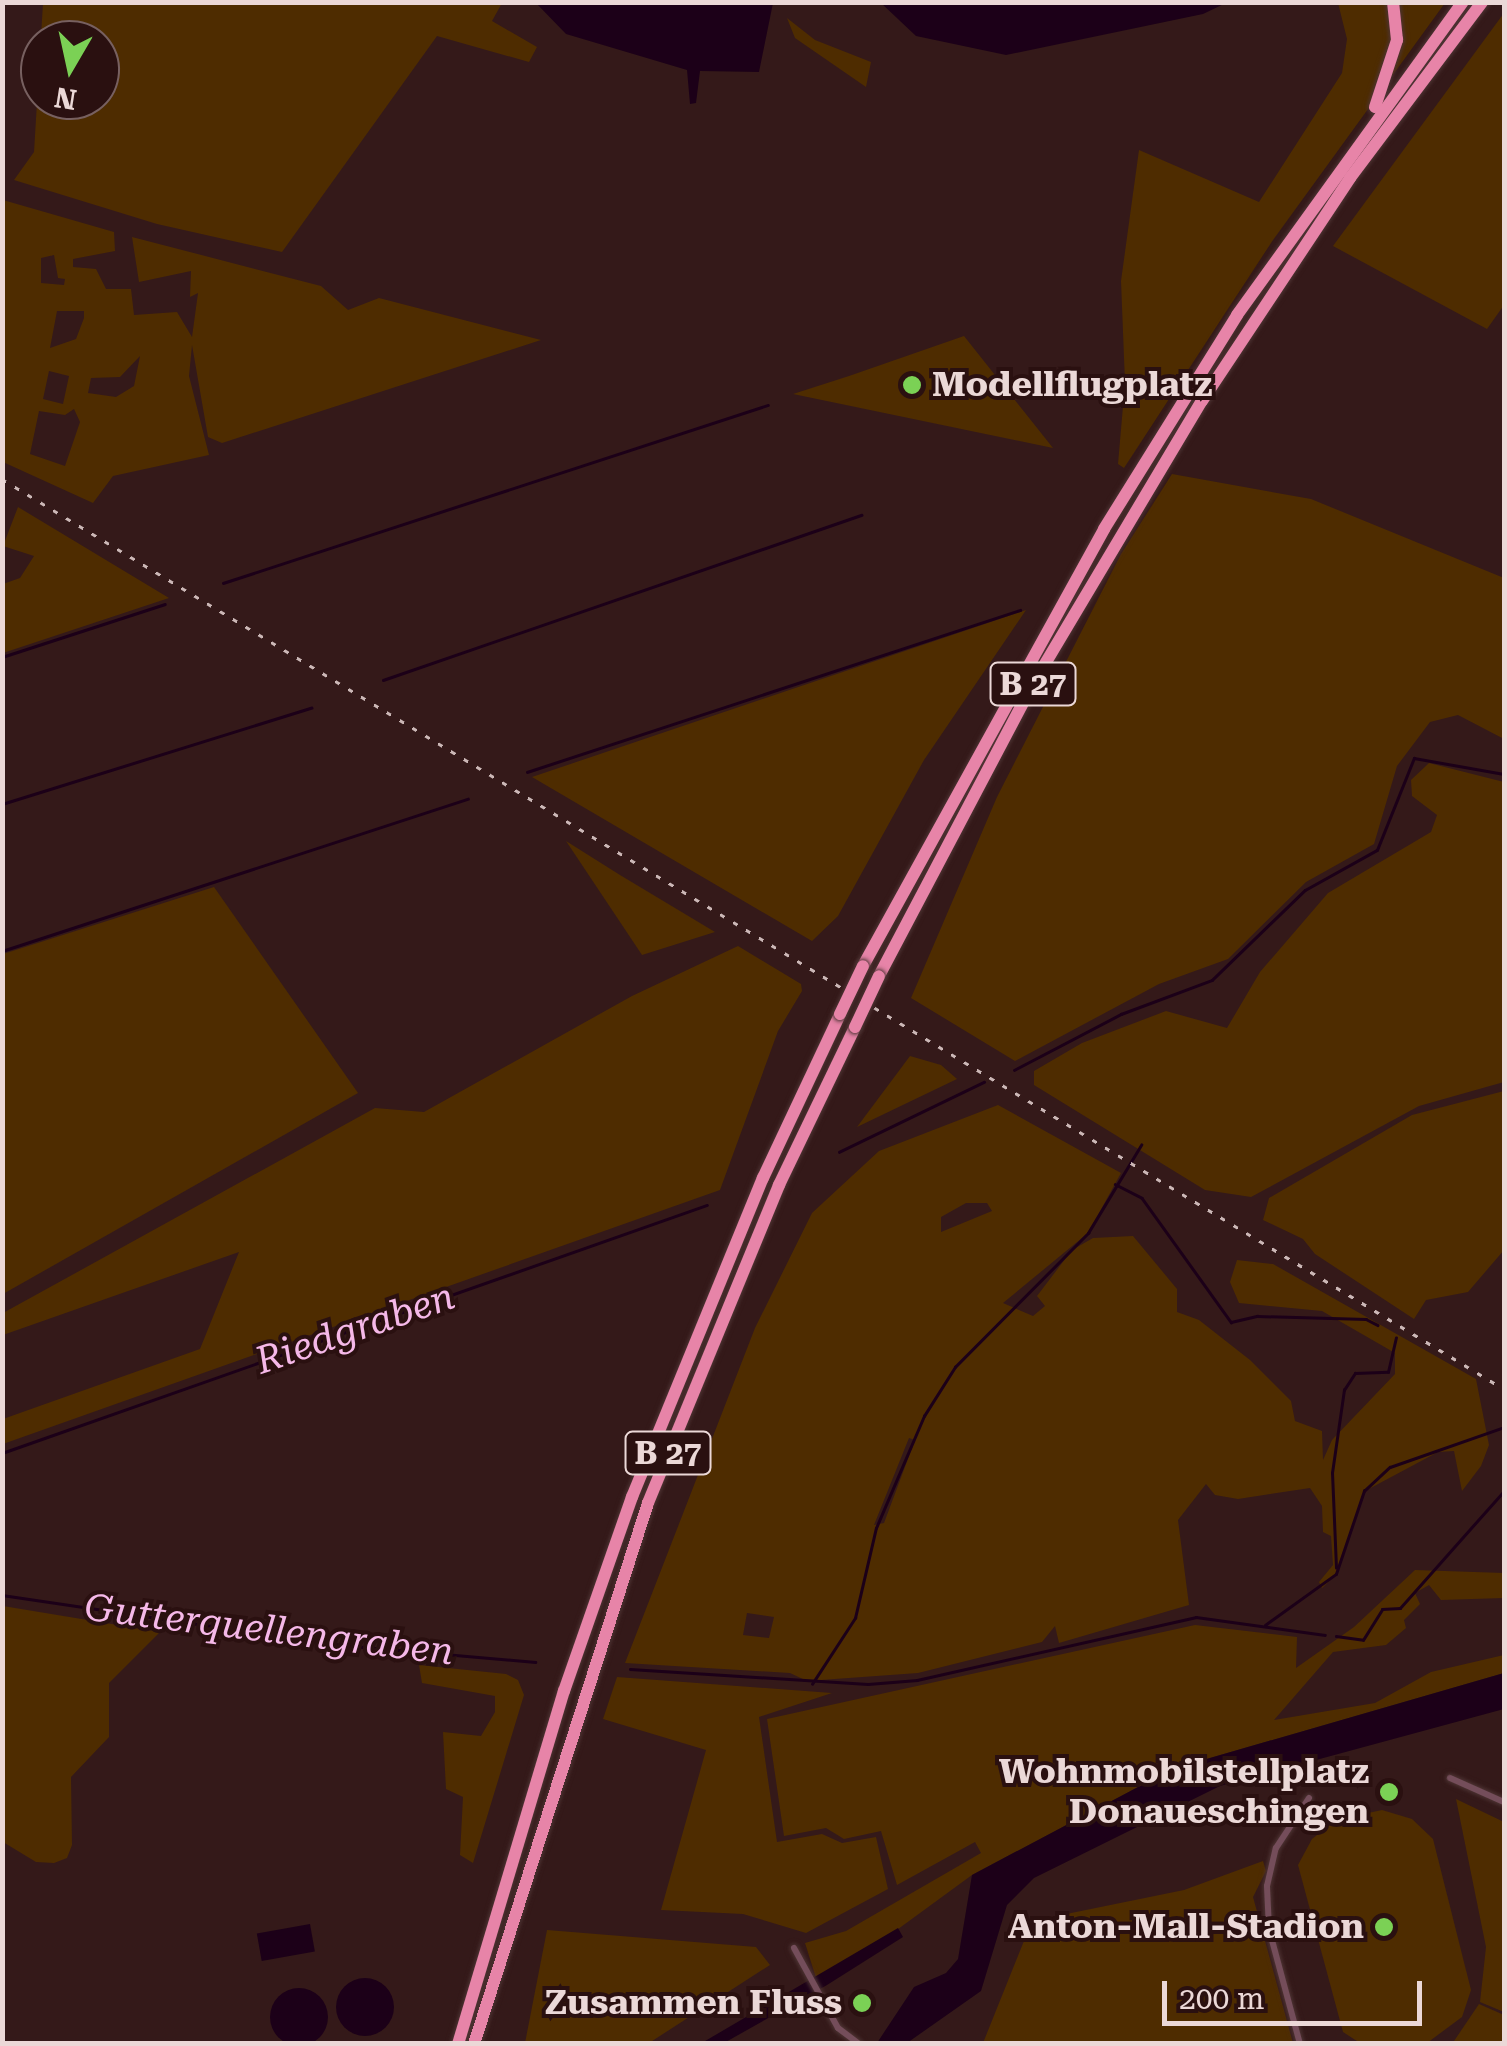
<!DOCTYPE html>
<html>
<head>
<meta charset="utf-8">
<style>
	body { margin:0 }
	#map { position:relative; width:1507px; height:2046px; overflow:hidden; background:#341919; font-family:"Roboto Serif",serif }
	div>[style] { position:absolute }
	[style*='--x'] { left:calc(var(--x)*1px); top:calc(var(--y)*1px); width:calc(var(--w)*1px); rotate:calc(var(--a)*1deg) }
	.green>* { inset:0; background:#4e2c00 }
	.water>* { inset:0; background:#1c0018; transform-origin:0 0 }
	.round { border-radius:50% }
	.stream>* { height:2.5px; margin:-1.25px; padding:0 1.25px; transform-origin:1.25px; border-radius:1.25px; background:#1c0018 }
	.roads { filter:drop-shadow(0 0 2px #4e3434) drop-shadow(0 0 2px #4e3434) }
	.street>* { height:6px; margin:-3px; padding:0 3px; transform-origin:3px; border-radius:3px; background:#744d5a }
	.highway>* { height:12px; margin:-6px; padding:0 6px; transform-origin:6px; border-radius:6px; background:#e784a8 }
	.rail>* { height:2.5px; margin-top:-1.25px; transform-origin:0; background:repeating-linear-gradient(90deg,#ccb8b7 0 5px,transparent 0 15px) }
	.bridges { filter:drop-shadow(0 0 2px #4e3434) drop-shadow(0 0 2px #4e3434) }
	.highway-bridge>* { height:12px; margin:-6px; padding:0 6px; transform-origin:6px; border-radius:6px; background:#e784a8 }
	.dots>* { width:28px; height:28px; translate:-50% -50%; box-sizing:border-box; border:5px solid #2a1010; border-radius:50% }
	span { translate:-50% -50%; white-space:nowrap; text-align:center; line-height:1.15; -webkit-text-stroke:8px #2a1010; paint-order:stroke }
	.shield-label span { padding:2px 8px; background:#2a1010; border:2px solid; border-radius:8px; -webkit-text-stroke-width:0 }
	.shield-label { font-size:32px; color:#ebd8d7; font-weight:700 }
	.poi-label { font-size:35px; color:#ebd8d7; font-weight:700 }
	.left { translate:0 -50%; text-align:left }
	.right { translate:-100% -50%; text-align:right }
	.water-label { font-size:38px; color:#f5b8e8; font-style:italic }
	.frame { position:absolute; inset:0; border:5px solid #ebd8d7; pointer-events:none }
	.north { position:absolute; left:20px; top:20px; width:100px; height:100px; box-sizing:border-box; background:#2a1010; border:2px solid #776060; border-radius:50%; rotate:189deg; font-size:28px; font-weight:700; line-height:40px; text-align:center; color:#ebd8d7 }
	.north::after { content:''; display:block; margin:auto; width:35px; height:45px; background:#7bd155; clip-path:polygon(50% 0,100% 100%,50% 72%,0 100%) }
	.scale { position:absolute; left:1162px; top:1981px; width:260px; height:45px; box-sizing:border-box; border:5px solid #ebd8d7; border-top:0; padding-left:12px; font-size:30px; line-height:35px; white-space:nowrap; color:#ebd8d7; -webkit-text-stroke:8px #2a1010; paint-order:stroke }
</style>
</head>
<body>
<div id="map">
	<div class="green">
		<div style="clip-path:polygon(evenodd,43px 3px,502px 3px,492px 21px,537px 47px,529px 62px,437px 36px,282px 252px,157px 224px,14px 180px,34px 152px,43px 3px,40px 40px,100px 40px,100px 100px,40px 100px,40px 40px)"></div>
		<div style="clip-path:polygon(1338px 3px,1445px 3px,1273px 240px,1124px 468px,1118px 464px,1125px 383px,1121px 281px,1139px 150px,1259px 202px,1342px 73px,1347px 39px)"></div>
		<div style="clip-path:polygon(1504px 13px,1504px 305px,1487px 329px,1333px 246px)"></div>
		<div style="clip-path:polygon(787px 18px,815px 40px,871px 62px,866px 87px,795px 38px)"></div>
		<div style="clip-path:polygon(evenodd,3px 200px,114px 232px,115px 251px,73px 259px,73px 267px,96px 269px,106px 289px,131px 289px,134px 315px,177px 312px,192px 337px,198px 293px,190px 297px,191px 271px,139px 282px,132px 237px,321px 286px,348px 310px,379px 298px,541px 340px,222px 443px,208px 437px,192px 345px,189px 376px,209px 455px,113px 476px,93px 503px,3px 462px,3px 200px,54px 255px,58px 278px,65px 279px,64px 285px,41px 283px,41px 258px,54px 255px,3px 200px,57px 311px,84px 311px,84px 318px,76px 339px,50px 348px,57px 311px,3px 200px,140px 356px,134px 386px,116px 397px,88px 393px,91px 378px,120px 377px,140px 356px,3px 200px,49px 371px,69px 376px,63px 404px,43px 399px,49px 371px,3px 200px,74px 409px,80px 422px,65px 466px,30px 454px,39px 411px,65px 415px,74px 409px)"></div>
		<div style="clip-path:polygon(964px 336px,1053px 448px,793px 394px,849px 376px)"></div>
		<div style="clip-path:polygon(1172px 474px,1311px 499px,1504px 578px,1504px 739px,1458px 715px,1430px 722px,1397px 766px,1374px 844px,1306px 882px,1228px 959px,1159px 984px,1015px 1061px,911px 998px,997px 797px,1121px 554px)"></div>
		<div style="clip-path:polygon(18px 507px,169px 598px,3px 653px,3px 584px,20px 578px,34px 556px,3px 546px)"></div>
		<div style="clip-path:polygon(1026px 610px,924px 760px,838px 916px,812px 941px,532px 777px)"></div>
		<div style="clip-path:polygon(1429px 763px,1504px 782px,1504px 1082px,1419px 1106px,1251px 1197px,1205px 1190px,1034px 1085px,1034px 1071px,1082px 1043px,1166px 1011px,1227px 1028px,1260px 972px,1328px 893px,1431px 832px,1437px 815px,1412px 796px,1411px 780px)"></div>
		<div style="clip-path:polygon(566px 841px,620px 875px,715px 932px,642px 955px)"></div>
		<div style="clip-path:polygon(214px 887px,358px 1093px,3px 1294px,3px 954px)"></div>
		<div style="clip-path:polygon(738px 946px,801px 984px,802px 991px,778px 1031px,720px 1190px,3px 1444px,3px 1419px,200px 1349px,239px 1252px,3px 1335px,3px 1313px,375px 1108px,424px 1112px,632px 996px)"></div>
		<div style="clip-path:polygon(910px 1056px,941px 1065px,957px 1079px,857px 1127px)"></div>
		<div style="clip-path:polygon(1504px 1091px,1504px 1250px,1468px 1292px,1426px 1300px,1414px 1319px,1315px 1254px,1303px 1239px,1263px 1220px,1269px 1198px,1412px 1115px)"></div>
		<div style="clip-path:polygon(evenodd,998px 1105px,1121px 1173px,1088px 1233px,1003px 1303px,1033px 1316px,1045px 1306px,1037px 1296px,1072px 1250px,1093px 1238px,1133px 1236px,1177px 1289px,1177px 1312px,1199px 1320px,1250px 1360px,1291px 1401px,1295px 1421px,1322px 1431px,1323px 1460px,1332px 1440px,1395px 1374px,1395px 1353px,1322px 1311px,1239px 1303px,1230px 1282px,1237px 1260px,1273px 1264px,1476px 1379px,1489px 1445px,1481px 1466px,1462px 1491px,1454px 1451px,1438px 1452px,1365px 1491px,1337px 1574px,1322px 1588px,1319px 1582px,1333px 1565px,1331px 1536px,1323px 1532px,1322px 1506px,1310px 1488px,1238px 1499px,1215px 1495px,1206px 1484px,1178px 1520px,1189px 1605px,1059px 1643px,1055px 1626px,1042px 1642px,918px 1673px,807px 1681px,790px 1673px,625px 1663px,755px 1328px,812px 1213px,879px 1151px,998px 1105px,966px 1203px,987px 1203px,992px 1211px,941px 1232px,941px 1217px,966px 1203px,998px 1105px,909px 1438px,915px 1440px,884px 1523px,874px 1525px,909px 1438px,998px 1105px,747px 1613px,774px 1617px,769px 1638px,743px 1635px,747px 1613px)"></div>
		<div style="clip-path:polygon(1415px 1570px,1504px 1573px,1504px 1598px,1441px 1600px,1429px 1585px,1415px 1593px,1420px 1604px,1404px 1620px,1406px 1628px,1386px 1645px,1333px 1652px,1274px 1720px,1375px 1703px,1431px 1672px,1504px 1655px,1504px 1673px,1172px 1769px,972px 1875px,879px 1943px,816px 1978px,805px 1943px,846px 1931px,981px 1853px,975px 1842px,897px 1885px,881px 1831px,844px 1839px,826px 1828px,784px 1836px,767px 1719px,1195px 1625px,1297px 1637px,1296px 1668px,1354px 1627px)"></div>
		<div style="clip-path:polygon(3px 1606px,160px 1632px,109px 1683px,109px 1737px,71px 1777px,72px 1845px,67px 1858px,54px 1863px,36px 1862px,3px 1842px)"></div>
		<div style="clip-path:polygon(419px 1665px,506px 1674px,518px 1680px,524px 1695px,473px 1863px,460px 1855px,463px 1797px,446px 1789px,443px 1732px,481px 1736px,495px 1712px,495px 1696px,422px 1683px)"></div>
		<div style="clip-path:polygon(617px 1677px,832px 1693px,759px 1717px,777px 1842px,822px 1834px,842px 1843px,876px 1837px,888px 1889px,806px 1933px,743px 1914px,661px 1910px,706px 1750px,603px 1719px)"></div>
		<div style="clip-path:polygon(1456px 1799px,1504px 1822px,1504px 2012px,1480px 2002px,1486px 1947px)"></div>
		<div style="clip-path:polygon(1382px 1810px,1412px 1819px,1433px 1839px,1471px 1990px,1462px 2017px,1427px 2043px,1360px 2043px,1343px 2032px,1298px 1865px,1312px 1839px,1336px 1820px)"></div>
		<div style="clip-path:polygon(1263px 1861px,1266px 1871px,1253px 1897px,1293px 2043px,983px 2043px,1032px 1921px,1184px 1890px)"></div>
		<div style="clip-path:polygon(547px 1930px,756px 1947px,770px 1965px,649px 2043px,525px 2043px)"></div>
		<div style="clip-path:polygon(1479px 2004px,1504px 2015px,1504px 2043px,1452px 2044px)"></div>
	</div>
	<div class="water">
		<div style="clip-path:polygon(536px 3px,773px 3px,759px 72px,700px 71px,696px 103px,690px 104px,687px 70px,566px 34px)"></div>
		<div style="clip-path:polygon(881px 3px,1226px 3px,1203px 14px,1006px 55px,916px 36px)"></div>
		<div style="clip-path:polygon(1504px 1673px,1504px 1709px,1220px 1786px,1034px 1878px,1007px 1905px,981px 1991px,907px 2043px,877px 2043px,914px 1987px,946px 1973px,958px 1959px,972px 1875px,1172px 1769px)"></div>
		<div style="left:310px;top:1924px;width:28px;height:54px;rotate:80deg"></div>
		<div style="clip-path:polygon(898px 1928px,903px 1937px,827px 1985px,724px 2043px,700px 2044px)"></div>
		<div class="round" style="left:336px;top:1978px;width:58px;height:58px"></div>
		<div class="round" style="left:270px;top:1988px;width:58px;height:58px"></div>
	</div>
	<div class="stream">
		<div style="--x:223;--y:583;--w:573;--a:-18.09"></div>
		<div style="--x:2;--y:657;--w:171;--a:-18"></div>
		<div style="--x:383;--y:680;--w:506;--a:-19.04"></div>
		<div style="--x:527;--y:772;--w:519;--a:-18.19"></div>
		<div style="--x:2;--y:804;--w:324;--a:-17.3"></div>
		<div style="--x:2;--y:951;--w:490;--a:-18.1"></div>
		<div style="--x:1014;--y:1070;--w:121;--a:-27.6"></div>
		<div style="--x:1121;--y:1014;--w:97;--a:-20.5"></div>
		<div style="--x:1212;--y:980;--w:129;--a:-44.1"></div>
		<div style="--x:1305;--y:890;--w:82;--a:-29.1"></div>
		<div style="--x:1377;--y:850;--w:99;--a:-68.1"></div>
		<div style="--x:1414;--y:758;--w:91;--a:10.1"></div>
		<div style="--x:839;--y:1152;--w:161;--a:-25.8"></div>
		<div style="--x:1115;--y:1184;--w:30;--a:27"></div>
		<div style="--x:1142;--y:1198;--w:153;--a:54.3"></div>
		<div style="--x:1231;--y:1322;--w:27;--a:-13"></div>
		<div style="--x:1257;--y:1316;--w:109;--a:1.6"></div>
		<div style="--x:1366;--y:1319;--w:13;--a:27"></div>
		<div style="--x:2;--y:1453;--w:747;--a:-19.38"></div>
		<div style="--x:1336;--y:1568;--w:95;--a:-92.4"></div>
		<div style="--x:1332;--y:1473;--w:84;--a:-81.8"></div>
		<div style="--x:1344;--y:1390;--w:20;--a:-57"></div>
		<div style="--x:1355;--y:1373;--w:33;--a:-2"></div>
		<div style="--x:1388;--y:1372;--w:35;--a:-77"></div>
		<div style="--x:2;--y:1595;--w:343;--a:8.4"></div>
		<div style="--x:341;--y:1645;--w:195;--a:5"></div>
		<div style="--x:1265;--y:1625;--w:87;--a:-35.7"></div>
		<div style="--x:1336;--y:1574;--w:88;--a:-71.4"></div>
		<div style="--x:1364;--y:1491;--w:35;--a:-43"></div>
		<div style="--x:1390;--y:1467;--w:121;--a:-19.3"></div>
		<div style="--x:1336;--y:1636;--w:27;--a:8"></div>
		<div style="--x:1363;--y:1640;--w:36;--a:-58"></div>
		<div style="--x:1382;--y:1609;--w:18;--a:-3"></div>
		<div style="--x:1400;--y:1608;--w:157;--a:-48.4"></div>
		<div style="--x:630;--y:1669;--w:238;--a:3.6"></div>
		<div style="--x:868;--y:1684;--w:49;--a:-4.7"></div>
		<div style="--x:917;--y:1680;--w:286;--a:-12.7"></div>
		<div style="--x:1196;--y:1617;--w:130;--a:7.9"></div>
		<div style="--x:812;--y:1684;--w:79;--a:-56.9"></div>
		<div style="--x:855;--y:1618;--w:92;--a:-76.9"></div>
		<div style="--x:876;--y:1528;--w:122;--a:-66.8"></div>
		<div style="--x:924;--y:1416;--w:58;--a:-57.7"></div>
		<div style="--x:955;--y:1367;--w:189;--a:-45.2"></div>
		<div style="--x:1088;--y:1233;--w:103;--a:-58.9"></div>
	</div>
	<div class="roads">
		<div class="street">
			<div style="--x:1450;--y:1778;--w:59;--a:24"></div>
			<div style="--x:794;--y:1948;--w:91;--a:61.2"></div>
			<div style="--x:838;--y:2028;--w:26;--a:37"></div>
			<div style="--x:1300;--y:2044;--w:119;--a:-105.1"></div>
			<div style="--x:1269;--y:1929;--w:43;--a:-92.7"></div>
			<div style="--x:1267;--y:1886;--w:39;--a:-77"></div>
			<div style="--x:1276;--y:1848;--w:60;--a:-56.6"></div>
		</div>
		<div class="highway">
			<div style="--x:1375;--y:107;--w:71;--a:-71.8"></div>
			<div style="--x:1397;--y:40;--w:38;--a:-96"></div>
			<div style="--x:863;--y:966;--w:499;--a:-61.1"></div>
			<div style="--x:1104;--y:529;--w:252;--a:-58.1"></div>
			<div style="--x:1237;--y:315;--w:386;--a:-54.2"></div>
			<div style="--x:879;--y:976;--w:324;--a:-62.2"></div>
			<div style="--x:1030;--y:689;--w:335;--a:-59.2"></div>
			<div style="--x:1202;--y:401;--w:268;--a:-56.4"></div>
			<div style="--x:1350;--y:178;--w:220;--a:-53.1"></div>
			<div style="--x:458;--y:2044;--w:369;--a:-73.3"></div>
			<div style="--x:564;--y:1691;--w:206;--a:-70.7"></div>
			<div style="--x:632;--y:1497;--w:345;--a:-67.7"></div>
			<div style="--x:763;--y:1178;--w:181;--a:-64.8"></div>
			<div style="--x:474;--y:2044;--w:568;--a:-72.17"></div>
			<div style="--x:648;--y:1503;--w:344;--a:-67.6"></div>
			<div style="--x:779;--y:1185;--w:175;--a:-64.3"></div>
		</div>
	</div>
	<div class="rail">
		<div style="--x:2;--y:479;--w:1756;--a:31.21"></div>
	</div>
	<div class="bridges">
		<div class="highway-bridge">
			<div style="--x:840;--y:1014;--w:53;--a:-64.4"></div>
			<div style="--x:855;--y:1027;--w:56;--a:-64.8"></div>
		</div>
	</div>
	<div class="dots">
		<div style="left:912px;top:385px;background:#7bd155"></div>
		<div style="left:1389px;top:1792px;background:#7bd155"></div>
		<div style="left:1384px;top:1927px;background:#7bd155"></div>
		<div style="left:862px;top:2003px;background:#7bd155"></div>
	</div>
	<div class="shield-label">
		<span style="left:1033px;top:684px">B 27</span>
		<span style="left:668px;top:1453px">B 27</span>
	</div>
	<div class="poi-label">
		<span class="left" style="left:932px;top:385px">Modellflugplatz</span>
		<span class="right" style="left:1369px;top:1792px">Wohnmobilstellplatz<br>Donaueschingen</span>
		<span class="right" style="left:1364px;top:1927px">Anton-Mall-Stadion</span>
		<span class="right" style="left:842px;top:2003px">Zusammen Fluss</span>
	</div>
	<div class="water-label">
		<span style="left:355px;top:1329px;rotate:-19deg">Riedgraben</span>
		<span style="left:269px;top:1630px;rotate:7deg">Gutterquellengraben</span>
	</div>
	<div class="frame"></div>
	<div class="north">N</div>
	<div class="scale">200 m</div>
</div>
</body>
</html>
